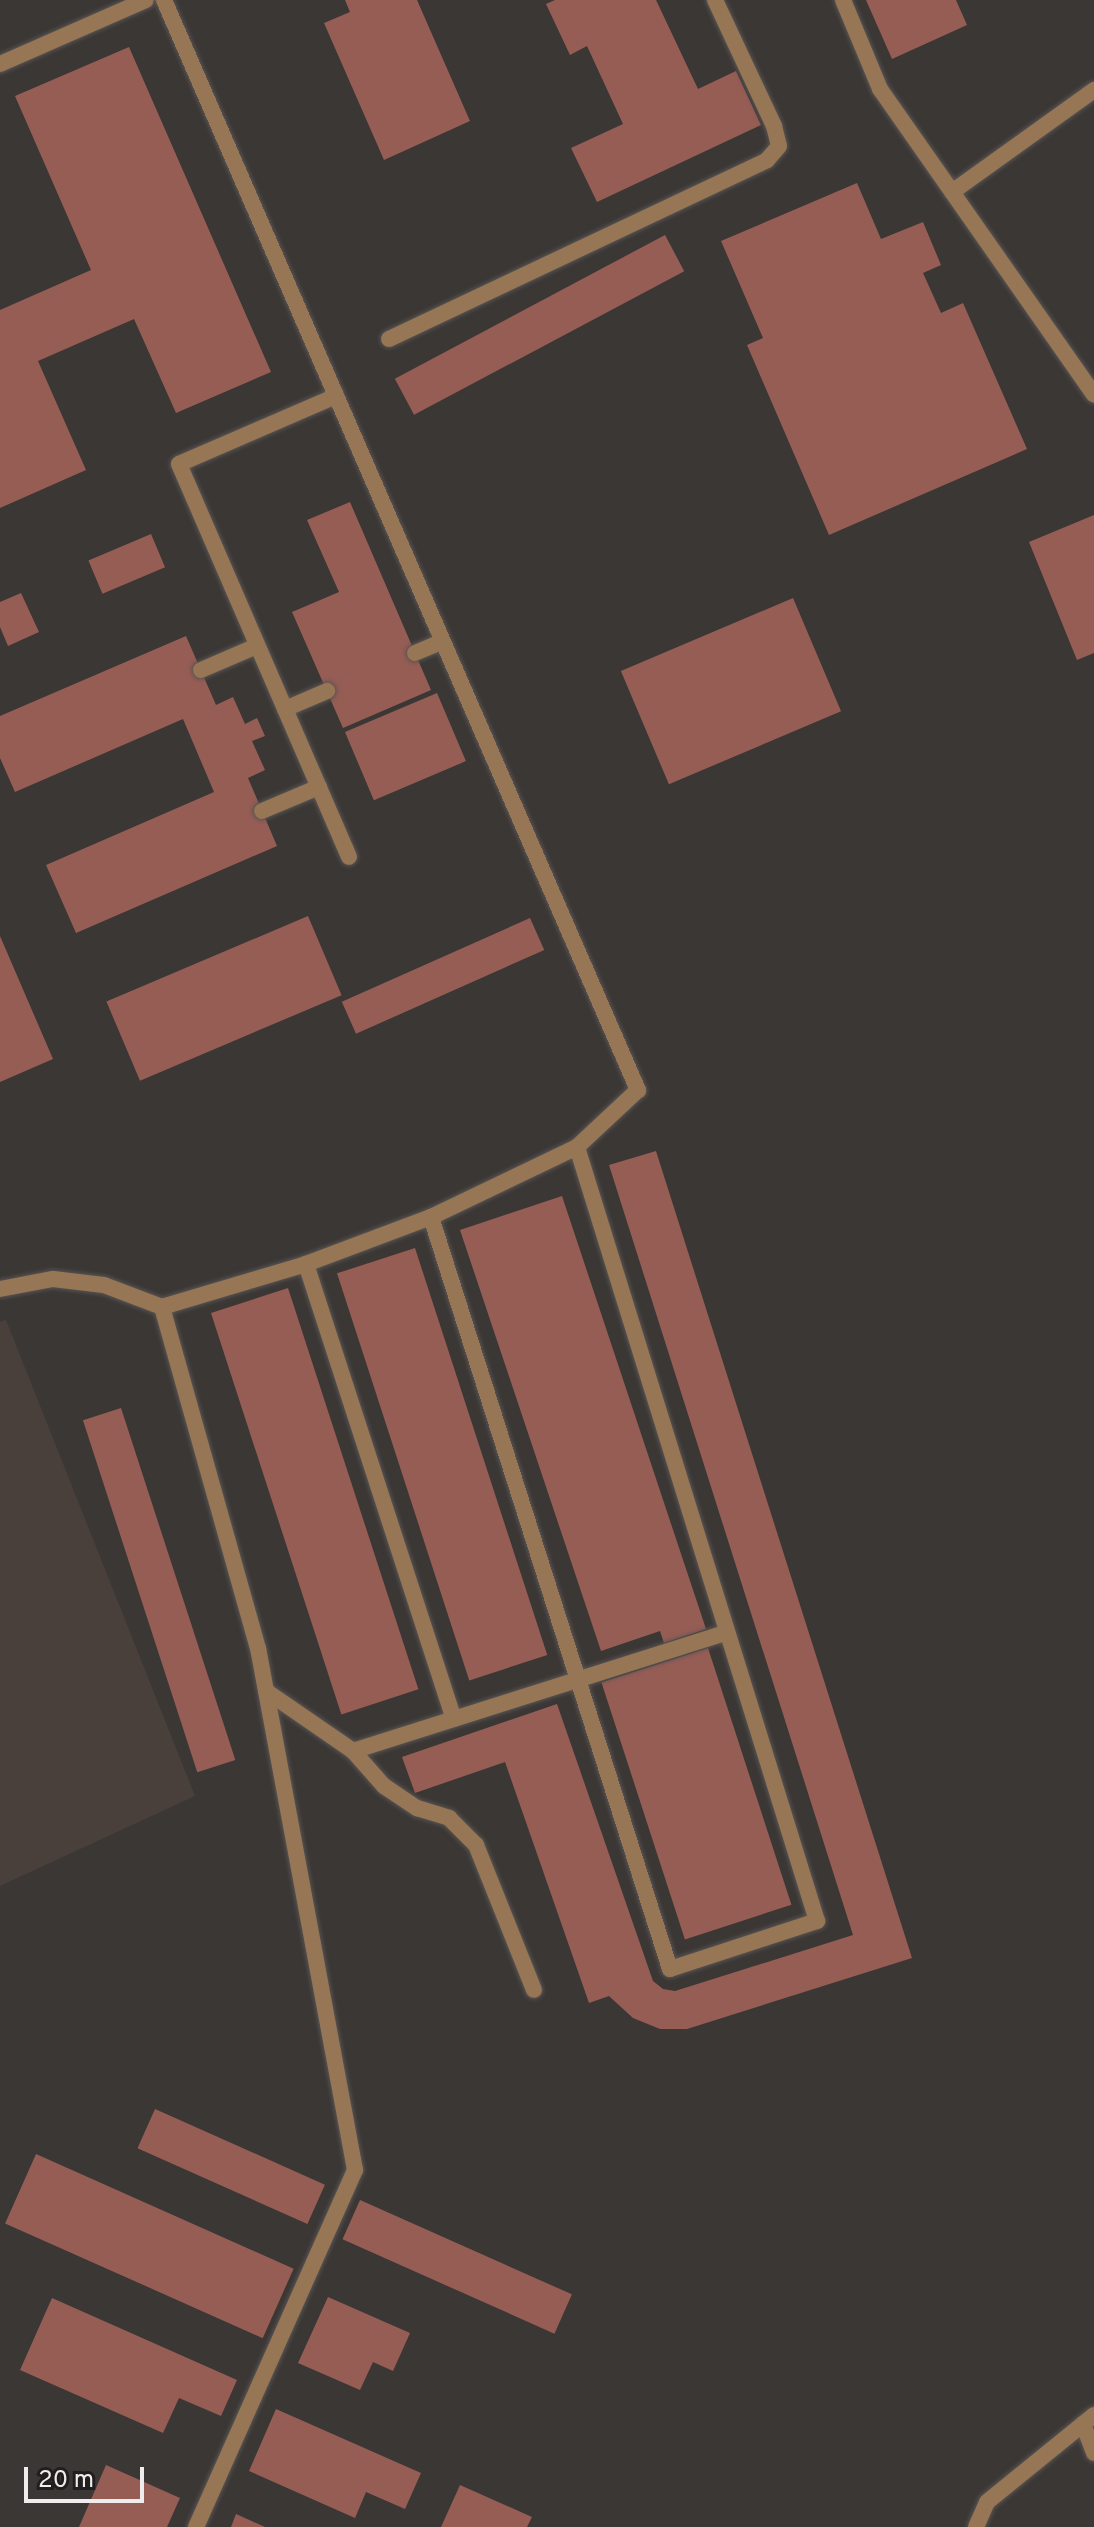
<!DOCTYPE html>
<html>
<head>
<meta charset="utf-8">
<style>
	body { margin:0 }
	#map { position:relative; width:1094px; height:2527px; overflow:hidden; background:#3b3735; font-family:Overpass,sans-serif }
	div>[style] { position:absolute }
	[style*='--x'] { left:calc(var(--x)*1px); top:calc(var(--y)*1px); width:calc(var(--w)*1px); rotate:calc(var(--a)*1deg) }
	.built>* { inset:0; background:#49403b }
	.building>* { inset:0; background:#965d55; transform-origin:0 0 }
	.roads { filter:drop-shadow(0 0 2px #585452) drop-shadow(0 0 2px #585452) }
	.service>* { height:16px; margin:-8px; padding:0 8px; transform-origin:8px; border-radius:8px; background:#967655 }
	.minor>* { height:16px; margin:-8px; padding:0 8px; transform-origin:8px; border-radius:8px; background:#967655 }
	span { translate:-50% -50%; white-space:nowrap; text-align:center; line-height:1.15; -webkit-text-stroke:6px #211f1e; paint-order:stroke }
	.scale { position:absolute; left:24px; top:2467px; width:120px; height:36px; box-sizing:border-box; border:4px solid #efeceb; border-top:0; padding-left:10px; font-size:24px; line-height:28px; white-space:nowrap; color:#efeceb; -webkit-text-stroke:6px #211f1e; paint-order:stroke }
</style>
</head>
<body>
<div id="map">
	<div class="built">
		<div style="clip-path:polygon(6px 1320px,195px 1796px,0 1886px,0 1322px)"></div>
	</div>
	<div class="building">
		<div style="clip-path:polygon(345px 0,417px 0,470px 121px,384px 160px,324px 23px,350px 12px)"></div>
		<div style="clip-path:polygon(555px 0,656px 0,698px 89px,736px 71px,761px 125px,597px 202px,571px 148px,623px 124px,587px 46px,570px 55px,546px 4px)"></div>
		<div style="clip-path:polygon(866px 0,956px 0,967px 25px,892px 59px)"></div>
		<div style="clip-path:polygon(129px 47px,271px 372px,176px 413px,134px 319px,38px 361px,86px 470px,0 508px,0 310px,91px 270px,15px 96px)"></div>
		<div style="clip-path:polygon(857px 183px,881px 239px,923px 222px,941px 265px,923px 273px,941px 313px,963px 303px,1027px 449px,829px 535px,747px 345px,763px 338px,721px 241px)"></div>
		<div style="left:665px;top:235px;width:41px;height:306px;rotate:62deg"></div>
		<div style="clip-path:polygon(350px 502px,431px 690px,343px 728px,292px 612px,339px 592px,307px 520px)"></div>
		<div style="clip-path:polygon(1094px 515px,1094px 653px,1077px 660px,1029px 542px)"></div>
		<div style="left:151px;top:534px;width:36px;height:68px;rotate:67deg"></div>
		<div style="clip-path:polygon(21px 593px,39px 632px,8px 646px,0 627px,0 602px)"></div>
		<div style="left:793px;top:598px;width:123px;height:187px;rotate:67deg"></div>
		<div style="clip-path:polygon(186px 636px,216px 705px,233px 697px,245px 724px,257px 718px,265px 736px,252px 741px,265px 770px,248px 778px,277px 846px,76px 933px,46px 865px,214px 792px,183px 719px,15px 792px,0 758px,0 716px)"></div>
		<div style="left:437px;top:693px;width:74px;height:100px;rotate:67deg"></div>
		<div style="left:308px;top:916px;width:86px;height:219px;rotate:67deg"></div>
		<div style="left:530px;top:918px;width:35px;height:206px;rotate:66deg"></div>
		<div style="clip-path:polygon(0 936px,53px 1059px,0 1082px)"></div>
		<div style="clip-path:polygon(656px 1151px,912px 1958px,687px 2029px,660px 2029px,633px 2018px,609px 1996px,589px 2003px,505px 1762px,415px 1793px,402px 1757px,557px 1704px,653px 1981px,663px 1989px,675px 1991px,853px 1935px,609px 1165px)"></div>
		<div style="clip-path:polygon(562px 1196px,706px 1629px,664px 1643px,660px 1631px,601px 1651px,460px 1230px)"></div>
		<div style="left:415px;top:1248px;width:428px;height:82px;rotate:72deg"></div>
		<div style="left:288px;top:1288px;width:422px;height:81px;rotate:72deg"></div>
		<div style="left:121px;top:1408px;width:370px;height:40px;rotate:72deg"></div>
		<div style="left:708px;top:1648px;width:270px;height:112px;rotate:72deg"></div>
		<div style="left:155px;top:2109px;width:186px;height:43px;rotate:24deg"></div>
		<div style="left:36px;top:2154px;width:282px;height:76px;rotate:24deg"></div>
		<div style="left:360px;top:2200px;width:232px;height:43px;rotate:24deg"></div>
		<div style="clip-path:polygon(328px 2297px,410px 2333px,393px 2371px,373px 2362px,360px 2390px,298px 2363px)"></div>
		<div style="clip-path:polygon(52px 2298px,237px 2380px,221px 2416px,179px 2398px,163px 2433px,20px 2370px)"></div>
		<div style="clip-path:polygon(276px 2409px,421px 2473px,405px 2509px,366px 2492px,355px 2518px,249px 2471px)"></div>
		<div style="clip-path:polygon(106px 2465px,180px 2498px,167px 2527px,79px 2527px)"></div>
		<div style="clip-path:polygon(460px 2485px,532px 2517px,527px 2527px,441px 2527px)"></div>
		<div style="clip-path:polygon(236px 2514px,265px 2527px,231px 2527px)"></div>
	</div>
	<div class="roads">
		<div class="service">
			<div style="--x:843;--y:0;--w:96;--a:67.4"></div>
			<div style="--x:880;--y:89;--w:373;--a:55"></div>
			<div style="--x:0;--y:64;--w:159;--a:-23.7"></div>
			<div style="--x:952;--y:192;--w:175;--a:-35.7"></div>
			<div style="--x:389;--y:339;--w:418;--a:-25.3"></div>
			<div style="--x:767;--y:160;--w:18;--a:-49"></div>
			<div style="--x:779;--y:146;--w:21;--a:-104"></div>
			<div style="--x:774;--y:126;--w:139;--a:-115.1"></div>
			<div style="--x:336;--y:396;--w:171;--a:156.6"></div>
			<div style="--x:179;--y:464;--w:428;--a:66.6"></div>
			<div style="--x:415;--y:653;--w:30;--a:-23"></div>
			<div style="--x:201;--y:670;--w:61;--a:-23.2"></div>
			<div style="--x:285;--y:709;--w:46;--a:-23.2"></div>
			<div style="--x:262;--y:811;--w:62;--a:-22.8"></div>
			<div style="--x:431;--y:1217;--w:789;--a:72.37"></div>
			<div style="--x:670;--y:1969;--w:155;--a:-18.1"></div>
			<div style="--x:817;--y:1921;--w:810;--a:-107.23"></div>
			<div style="--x:306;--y:1264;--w:478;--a:72"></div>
			<div style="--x:0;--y:1289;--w:54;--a:-10.7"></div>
			<div style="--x:53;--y:1279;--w:51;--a:6.7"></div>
			<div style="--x:104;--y:1285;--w:62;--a:20.8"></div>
			<div style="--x:162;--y:1307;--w:354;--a:74.3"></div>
			<div style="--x:258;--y:1648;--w:531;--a:79.47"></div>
			<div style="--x:355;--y:2170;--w:391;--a:114"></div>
			<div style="--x:162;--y:1307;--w:150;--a:-16.6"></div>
			<div style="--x:306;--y:1264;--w:134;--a:-20.6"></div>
			<div style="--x:431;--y:1217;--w:162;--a:-25.6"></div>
			<div style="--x:577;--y:1147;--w:83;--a:-43.1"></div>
			<div style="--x:266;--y:1691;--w:106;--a:34.6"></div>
			<div style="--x:353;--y:1751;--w:391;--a:-17.6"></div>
			<div style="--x:353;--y:1751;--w:47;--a:48.5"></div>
			<div style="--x:384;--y:1786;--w:40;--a:34"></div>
			<div style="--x:417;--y:1808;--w:34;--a:17"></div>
			<div style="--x:449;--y:1818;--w:38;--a:45"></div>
			<div style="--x:476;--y:1845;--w:156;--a:68.2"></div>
			<div style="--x:1083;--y:2424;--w:31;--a:69"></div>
			<div style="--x:976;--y:2527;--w:27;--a:-66"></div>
			<div style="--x:987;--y:2502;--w:138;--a:-39.1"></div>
		</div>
		<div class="minor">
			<div style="--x:164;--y:0;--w:1189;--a:66.5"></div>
		</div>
	</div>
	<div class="scale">20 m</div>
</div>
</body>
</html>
